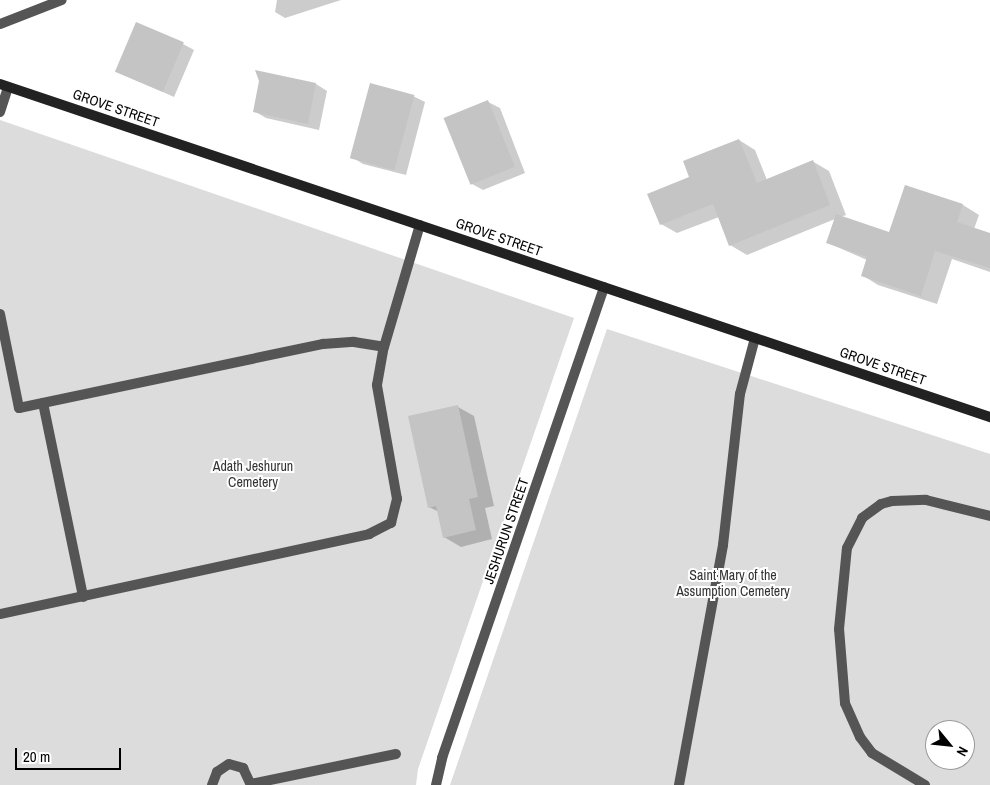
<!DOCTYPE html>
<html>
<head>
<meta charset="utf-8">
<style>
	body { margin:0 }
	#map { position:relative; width:990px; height:785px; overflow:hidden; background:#fff; font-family:"Archivo Narrow",sans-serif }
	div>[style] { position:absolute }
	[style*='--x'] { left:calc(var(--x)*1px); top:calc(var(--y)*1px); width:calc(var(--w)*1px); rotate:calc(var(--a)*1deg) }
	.green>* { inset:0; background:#dcdcdc }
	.shadow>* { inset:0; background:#0003 }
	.building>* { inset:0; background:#c4c4c4; transform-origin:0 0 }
	.lane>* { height:10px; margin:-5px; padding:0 5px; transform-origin:5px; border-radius:5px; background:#555 }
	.street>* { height:10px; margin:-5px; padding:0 5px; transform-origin:5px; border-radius:5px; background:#555 }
	.secondary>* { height:10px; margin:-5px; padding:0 5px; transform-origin:5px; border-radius:5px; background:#222 }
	span { translate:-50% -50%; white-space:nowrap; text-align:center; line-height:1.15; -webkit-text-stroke:4px #fff; paint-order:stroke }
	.street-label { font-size:14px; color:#000 }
	.park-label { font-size:14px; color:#333 }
	.north { position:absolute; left:925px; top:720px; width:50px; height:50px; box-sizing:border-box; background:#fff; border:1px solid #999; border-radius:50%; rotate:118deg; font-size:14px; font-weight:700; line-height:20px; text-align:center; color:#000 }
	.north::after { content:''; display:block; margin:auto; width:18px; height:22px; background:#000; clip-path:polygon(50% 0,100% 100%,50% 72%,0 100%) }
	.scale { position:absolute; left:15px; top:748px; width:106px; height:22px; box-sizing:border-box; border:2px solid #000; border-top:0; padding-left:6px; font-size:15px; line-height:18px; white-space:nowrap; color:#000; -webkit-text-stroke:4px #fff; paint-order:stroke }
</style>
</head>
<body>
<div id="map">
	<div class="green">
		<div style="clip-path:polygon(0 120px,574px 318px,418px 769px,416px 785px,0 785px)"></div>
		<div style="clip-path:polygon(evenodd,607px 329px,990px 454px,990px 785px,450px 785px,607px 329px,935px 730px,965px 730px,965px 760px,935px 760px,935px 730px)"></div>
	</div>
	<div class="shadow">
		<div style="clip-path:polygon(277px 0,341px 0,285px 18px,275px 12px)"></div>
		<div style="clip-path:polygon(183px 44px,194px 50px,174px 97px,116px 71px)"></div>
		<div style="clip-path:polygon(257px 72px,316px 84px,327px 91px,319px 130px,266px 118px,254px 111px,261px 81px)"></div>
		<div style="clip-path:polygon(413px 96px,425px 102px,406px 175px,363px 164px,352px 157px)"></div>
		<div style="clip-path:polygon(488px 102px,500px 108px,525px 173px,483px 190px,472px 184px)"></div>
		<div style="clip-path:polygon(739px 140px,755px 150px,767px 180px,812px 161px,829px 171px,846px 215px,840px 217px,890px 233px,905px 186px,963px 205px,979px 215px,974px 229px,990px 234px,990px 272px,952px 259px,937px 304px,878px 285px,862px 275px,867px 260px,828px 243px,835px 219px,747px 255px,730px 245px,719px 217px,677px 233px,661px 224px,691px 178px)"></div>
		<div style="clip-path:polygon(458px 407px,474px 416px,494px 506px,485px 508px,492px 539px,461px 547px,444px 537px,439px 512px,429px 507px)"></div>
	</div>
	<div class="building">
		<div style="left:136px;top:22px;width:52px;height:54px;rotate:23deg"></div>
		<div style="clip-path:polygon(255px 70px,316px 83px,308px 124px,253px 112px,259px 81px)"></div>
		<div style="left:370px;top:83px;width:46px;height:78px;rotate:15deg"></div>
		<div style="left:488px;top:100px;width:72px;height:48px;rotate:68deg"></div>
		<div style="clip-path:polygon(739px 139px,757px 183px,813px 160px,830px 205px,729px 246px,713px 204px,660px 225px,647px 194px,689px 177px,683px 161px)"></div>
		<div style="clip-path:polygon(905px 185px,963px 204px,957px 222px,990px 233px,990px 268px,935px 251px,921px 296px,861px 276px,867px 257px,826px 243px,836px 214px,889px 232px)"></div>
		<div style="clip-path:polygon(458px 405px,478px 497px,469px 499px,476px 530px,443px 538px,436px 506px,428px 508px,408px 416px)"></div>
	</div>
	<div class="lane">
		<div style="--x:0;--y:112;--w:26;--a:-72"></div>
		<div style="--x:0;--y:314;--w:96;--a:78.6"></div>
		<div style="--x:19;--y:408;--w:311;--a:-11.9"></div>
		<div style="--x:323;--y:344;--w:31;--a:-4"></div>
		<div style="--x:354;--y:342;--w:30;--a:9"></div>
		<div style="--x:384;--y:347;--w:127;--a:-73.6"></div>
		<div style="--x:43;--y:403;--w:198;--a:78.3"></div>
		<div style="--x:0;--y:614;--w:378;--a:-12.2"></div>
		<div style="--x:369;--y:534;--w:25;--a:-27"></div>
		<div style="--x:391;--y:523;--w:25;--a:-76"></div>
		<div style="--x:397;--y:499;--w:116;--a:-100"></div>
		<div style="--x:377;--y:385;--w:39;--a:-80"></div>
		<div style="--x:251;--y:784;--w:148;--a:-11.7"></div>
		<div style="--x:212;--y:785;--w:14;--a:-69"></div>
		<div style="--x:217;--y:772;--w:14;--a:-34"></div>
		<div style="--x:229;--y:764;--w:15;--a:16"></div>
		<div style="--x:243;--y:768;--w:19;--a:65"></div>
		<div style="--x:679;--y:785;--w:244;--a:-79.6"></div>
		<div style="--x:723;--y:545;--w:152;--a:-83.6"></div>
		<div style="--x:740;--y:394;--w:58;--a:-75"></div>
		<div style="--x:925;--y:785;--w:62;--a:-148.9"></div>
		<div style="--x:872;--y:753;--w:20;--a:-127"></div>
		<div style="--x:860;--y:737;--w:37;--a:-114"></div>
		<div style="--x:845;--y:703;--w:74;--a:-94.6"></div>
		<div style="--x:839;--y:629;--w:81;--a:-84.4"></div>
		<div style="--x:847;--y:548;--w:34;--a:-63"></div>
		<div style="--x:862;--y:518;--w:24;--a:-36"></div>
		<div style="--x:881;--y:504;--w:11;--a:-15"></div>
		<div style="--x:892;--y:501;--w:34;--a:-2"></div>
		<div style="--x:926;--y:500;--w:66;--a:14"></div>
	</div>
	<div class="street">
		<div style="--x:0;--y:24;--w:66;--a:-21.2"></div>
		<div style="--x:436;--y:785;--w:28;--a:-77"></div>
		<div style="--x:442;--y:758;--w:498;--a:-71"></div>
	</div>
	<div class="secondary">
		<div style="--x:0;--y:84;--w:1045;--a:18.59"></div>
	</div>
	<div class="street-label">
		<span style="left:116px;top:108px;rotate:19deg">GROVE STREET</span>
		<span style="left:499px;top:237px;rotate:19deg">GROVE STREET</span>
		<span style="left:883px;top:366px;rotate:19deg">GROVE STREET</span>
		<span style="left:506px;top:531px;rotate:-71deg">JESHURUN STREET</span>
	</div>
	<div class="park-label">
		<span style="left:253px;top:474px">Adath Jeshurun<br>Cemetery</span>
		<span style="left:733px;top:583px">Saint Mary of the<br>Assumption Cemetery</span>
	</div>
	<div class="north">N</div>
	<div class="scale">20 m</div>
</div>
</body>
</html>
